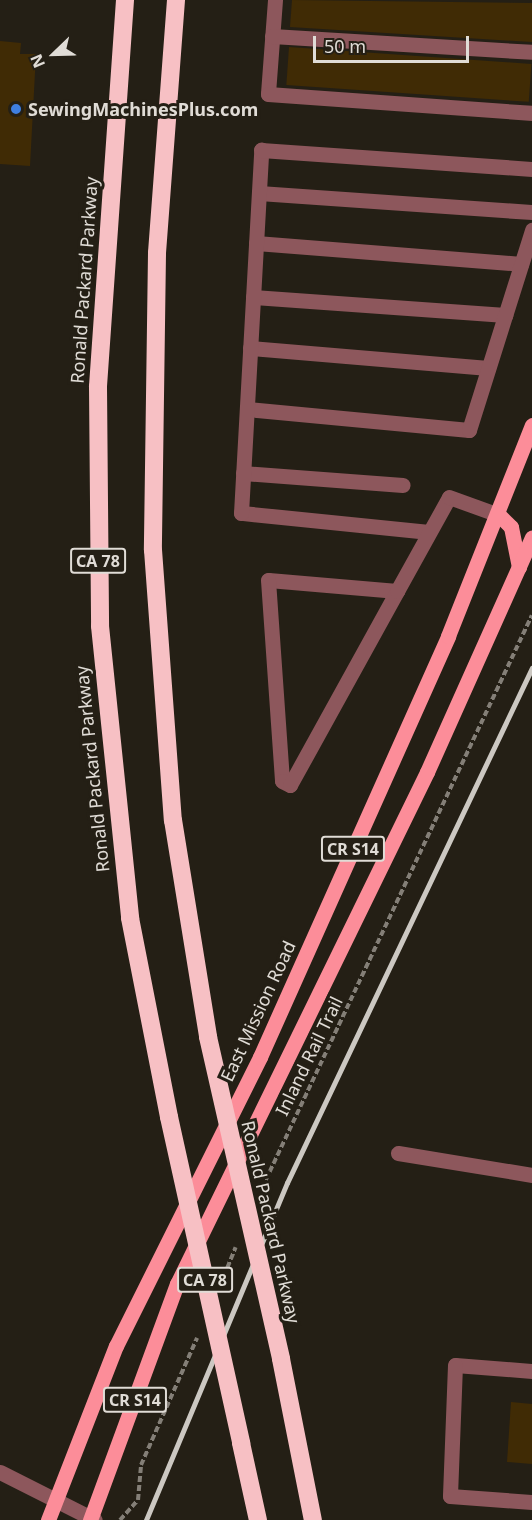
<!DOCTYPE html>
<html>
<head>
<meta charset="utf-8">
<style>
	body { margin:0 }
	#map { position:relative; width:532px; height:1520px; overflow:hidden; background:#241f15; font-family:"Noto Sans",sans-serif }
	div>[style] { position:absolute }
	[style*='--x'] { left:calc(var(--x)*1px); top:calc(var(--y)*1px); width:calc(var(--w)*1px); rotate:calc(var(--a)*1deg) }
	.building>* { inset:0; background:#402b05; transform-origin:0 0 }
	.path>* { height:4px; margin-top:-2px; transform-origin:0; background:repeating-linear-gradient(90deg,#847f77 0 6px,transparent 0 9px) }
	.minor>* { height:15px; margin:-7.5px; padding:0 7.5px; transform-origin:7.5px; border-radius:7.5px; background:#8d575c }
	.major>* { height:15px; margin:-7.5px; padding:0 7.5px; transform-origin:7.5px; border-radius:7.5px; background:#fc8d99 }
	.highway>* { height:18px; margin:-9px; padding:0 9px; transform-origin:9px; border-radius:9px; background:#f7c0c4 }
	.rail>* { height:4.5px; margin:-2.25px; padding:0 2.25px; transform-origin:2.25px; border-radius:2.25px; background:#ccc8c2 }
	.highway-bridge>* { height:18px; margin:-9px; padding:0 9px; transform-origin:9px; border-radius:9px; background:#f7c0c4 }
	.dots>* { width:16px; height:16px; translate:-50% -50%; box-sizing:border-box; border:3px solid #241f15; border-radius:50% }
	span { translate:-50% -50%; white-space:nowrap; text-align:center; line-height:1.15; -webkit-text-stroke:6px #241f15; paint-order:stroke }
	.shield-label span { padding:2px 4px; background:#241f15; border:2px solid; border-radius:4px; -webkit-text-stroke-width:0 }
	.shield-label { font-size:16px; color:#e0dcd6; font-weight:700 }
	.poi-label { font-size:18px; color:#e0dcd6; font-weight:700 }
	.left { translate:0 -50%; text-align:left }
	.street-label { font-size:18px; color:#e0dcd6 }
	.north { position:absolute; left:24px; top:24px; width:60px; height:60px; -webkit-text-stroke:4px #241f15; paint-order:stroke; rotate:247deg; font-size:16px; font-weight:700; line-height:24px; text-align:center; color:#e0dcd6 }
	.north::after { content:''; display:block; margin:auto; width:21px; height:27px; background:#e0dcd6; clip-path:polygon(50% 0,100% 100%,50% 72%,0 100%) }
	.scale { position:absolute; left:313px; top:36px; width:156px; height:27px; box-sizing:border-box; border:3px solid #e0dcd6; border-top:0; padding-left:8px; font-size:18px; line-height:21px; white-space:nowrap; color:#e0dcd6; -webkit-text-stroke:4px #241f15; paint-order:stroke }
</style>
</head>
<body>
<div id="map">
	<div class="building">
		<div style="clip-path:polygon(292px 0,532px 3px,532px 42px,290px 27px)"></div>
		<div style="clip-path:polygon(0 41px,21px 43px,20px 54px,36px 54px,30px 166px,0 164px)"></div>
		<div style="left:289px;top:47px;width:243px;height:38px;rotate:4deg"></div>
		<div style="clip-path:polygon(511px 1402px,532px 1404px,532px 1464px,507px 1462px)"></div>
	</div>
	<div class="path">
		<div style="--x:262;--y:1188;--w:633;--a:-64.77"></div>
		<div style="--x:224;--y:1276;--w:31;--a:-68"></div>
		<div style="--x:120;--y:1520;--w:27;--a:-48"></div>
		<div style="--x:138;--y:1500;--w:35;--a:-85"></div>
		<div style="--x:141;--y:1465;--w:139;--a:-66.2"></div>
	</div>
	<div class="minor">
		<div style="--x:275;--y:0;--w:94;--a:94.3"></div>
		<div style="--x:268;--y:94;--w:265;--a:4.1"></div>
		<div style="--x:272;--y:36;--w:260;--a:3.5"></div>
		<div style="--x:259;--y:193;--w:274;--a:4"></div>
		<div style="--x:256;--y:243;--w:266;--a:4.5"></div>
		<div style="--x:253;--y:297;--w:253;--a:4.1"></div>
		<div style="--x:250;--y:348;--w:239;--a:4.8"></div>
		<div style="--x:247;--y:409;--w:223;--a:5.4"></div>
		<div style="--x:469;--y:430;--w:210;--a:-72.5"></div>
		<div style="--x:243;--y:473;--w:160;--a:4.3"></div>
		<div style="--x:429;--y:532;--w:189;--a:-174.2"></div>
		<div style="--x:241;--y:513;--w:364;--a:-86.8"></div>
		<div style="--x:261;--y:150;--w:272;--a:4"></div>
		<div style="--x:397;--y:591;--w:129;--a:-175.1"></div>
		<div style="--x:268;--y:580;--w:201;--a:86"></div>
		<div style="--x:282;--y:781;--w:9;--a:27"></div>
		<div style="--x:290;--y:785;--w:222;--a:-61.1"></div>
		<div style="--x:397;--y:591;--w:107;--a:-61"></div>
		<div style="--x:449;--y:497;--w:53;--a:19.8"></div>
		<div style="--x:398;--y:1153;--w:136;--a:9.3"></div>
		<div style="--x:532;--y:1371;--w:77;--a:-175.5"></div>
		<div style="--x:455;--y:1365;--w:131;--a:92.2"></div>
		<div style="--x:450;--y:1496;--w:82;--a:4.2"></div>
		<div style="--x:0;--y:1472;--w:106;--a:26.8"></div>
	</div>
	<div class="major">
		<div style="--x:499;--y:515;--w:17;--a:45"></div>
		<div style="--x:511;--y:527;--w:41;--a:78.7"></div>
		<div style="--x:48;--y:1520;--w:187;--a:-68.7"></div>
		<div style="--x:116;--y:1346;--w:323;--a:-63.5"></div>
		<div style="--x:260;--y:1057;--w:461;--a:-65.9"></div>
		<div style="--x:448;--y:636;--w:227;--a:-68.3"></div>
		<div style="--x:90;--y:1520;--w:252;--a:-69.8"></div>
		<div style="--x:177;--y:1284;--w:570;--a:-63.97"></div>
		<div style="--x:427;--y:772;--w:257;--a:-65.9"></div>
	</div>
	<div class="highway">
		<div style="--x:125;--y:0;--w:388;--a:94"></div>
		<div style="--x:98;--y:387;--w:239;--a:89.5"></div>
		<div style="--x:100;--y:626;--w:294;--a:84.1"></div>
		<div style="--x:130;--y:918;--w:203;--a:78.9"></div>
		<div style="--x:176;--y:0;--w:254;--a:94.3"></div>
		<div style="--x:157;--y:253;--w:297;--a:90.8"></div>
		<div style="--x:153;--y:550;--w:271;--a:85.8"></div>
		<div style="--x:173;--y:820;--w:220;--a:80.8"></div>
		<div style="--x:281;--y:1359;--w:164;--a:78.8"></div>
		<div style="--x:241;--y:1443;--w:79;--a:77.6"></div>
	</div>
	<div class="rail">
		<div style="--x:146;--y:1520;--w:365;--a:-67.3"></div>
		<div style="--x:287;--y:1183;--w:570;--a:-64.56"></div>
	</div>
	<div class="highway-bridge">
		<div style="--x:208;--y:1037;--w:330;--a:77.2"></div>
		<div style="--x:169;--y:1117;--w:334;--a:77.5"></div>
	</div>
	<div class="dots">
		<div style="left:16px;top:109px;background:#3f7fe0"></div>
	</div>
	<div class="shield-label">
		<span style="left:98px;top:561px">CA 78</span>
		<span style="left:353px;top:849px">CR S14</span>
		<span style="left:205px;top:1280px">CA 78</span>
		<span style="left:135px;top:1400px">CR S14</span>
	</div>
	<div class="poi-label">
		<span class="left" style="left:28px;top:109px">SewingMachinesPlus.com</span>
	</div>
	<div class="street-label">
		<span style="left:84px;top:280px;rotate:-86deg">Ronald Packard Parkway</span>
		<span style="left:92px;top:769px;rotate:-96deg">Ronald Packard Parkway</span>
		<span style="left:258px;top:1011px;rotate:-65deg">East Mission Road</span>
		<span style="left:309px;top:1056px;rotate:-64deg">Inland Rail Trail</span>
		<span style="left:271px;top:1222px;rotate:77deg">Ronald Packard Parkway</span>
	</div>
	<div class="north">N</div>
	<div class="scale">50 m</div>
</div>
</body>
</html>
